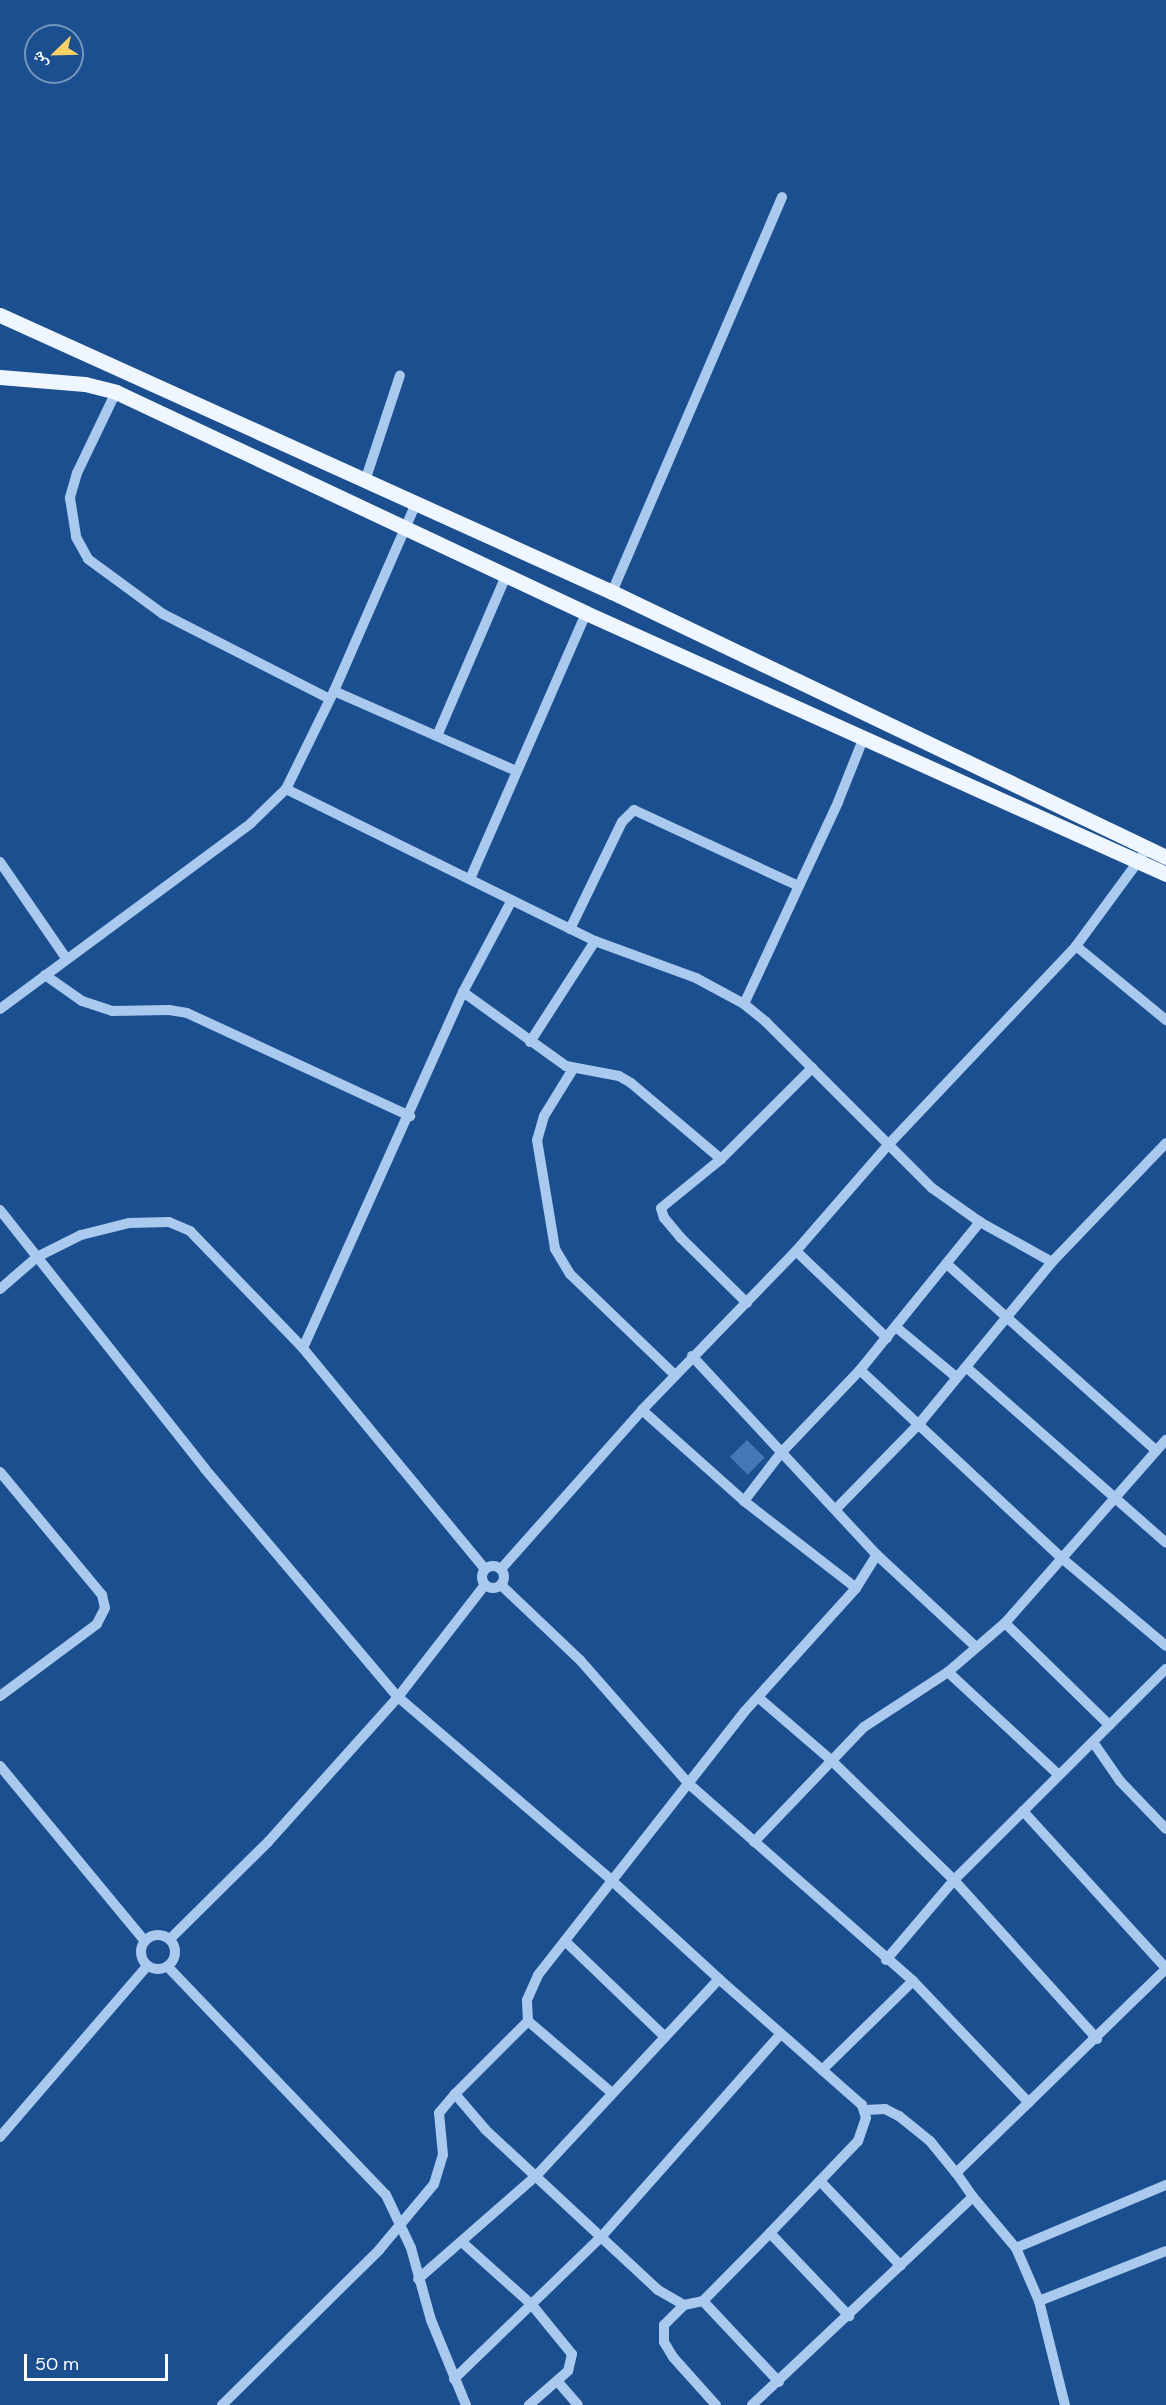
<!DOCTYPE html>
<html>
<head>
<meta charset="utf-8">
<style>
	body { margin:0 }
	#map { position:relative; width:1166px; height:2405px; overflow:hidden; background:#1b4f8f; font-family:"DM Sans","Noto Naskh Arabic",sans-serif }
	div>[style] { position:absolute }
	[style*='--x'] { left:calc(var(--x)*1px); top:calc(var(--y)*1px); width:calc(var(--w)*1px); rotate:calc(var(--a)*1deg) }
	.building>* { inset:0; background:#4478b7; transform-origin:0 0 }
	.minor>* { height:10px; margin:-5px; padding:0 5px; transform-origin:5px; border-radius:5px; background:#a9c9ee }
	.minor>.ring { margin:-5px; padding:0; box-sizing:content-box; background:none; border:10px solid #a9c9ee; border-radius:50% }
	.major>* { height:15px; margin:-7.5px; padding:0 7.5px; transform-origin:7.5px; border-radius:7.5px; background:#f0f6ff }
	span { translate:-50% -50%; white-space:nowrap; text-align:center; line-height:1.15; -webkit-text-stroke:4.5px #1b4f8f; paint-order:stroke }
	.north { position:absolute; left:24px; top:24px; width:60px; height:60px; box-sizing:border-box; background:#1b4f8f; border:2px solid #7695bc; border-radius:50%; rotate:247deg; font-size:16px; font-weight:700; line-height:24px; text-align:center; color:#fff }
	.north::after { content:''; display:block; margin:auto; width:21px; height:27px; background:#ffd166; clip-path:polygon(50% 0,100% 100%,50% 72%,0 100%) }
	.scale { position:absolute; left:24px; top:2354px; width:144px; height:27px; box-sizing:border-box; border:3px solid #fff; border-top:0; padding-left:8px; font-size:18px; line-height:21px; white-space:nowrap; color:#fff; -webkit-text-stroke:4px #1b4f8f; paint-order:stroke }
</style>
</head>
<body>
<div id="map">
	<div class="building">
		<div style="left:747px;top:1440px;width:25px;height:24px;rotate:45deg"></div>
	</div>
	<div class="minor">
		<div style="--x:116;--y:392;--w:90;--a:115.7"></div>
		<div style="--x:77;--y:473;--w:26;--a:106"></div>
		<div style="--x:70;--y:498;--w:39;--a:81"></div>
		<div style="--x:76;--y:537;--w:25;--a:61"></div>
		<div style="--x:88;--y:559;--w:93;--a:36.3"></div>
		<div style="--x:163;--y:614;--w:187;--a:27"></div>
		<div style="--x:366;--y:478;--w:108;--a:-71.7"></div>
		<div style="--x:612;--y:592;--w:430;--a:-66.7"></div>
		<div style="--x:334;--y:691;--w:199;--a:23.7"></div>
		<div style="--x:437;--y:736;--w:174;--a:-66.7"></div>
		<div style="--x:286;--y:789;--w:344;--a:26.2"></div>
		<div style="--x:595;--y:941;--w:108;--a:20.1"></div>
		<div style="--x:696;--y:978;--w:55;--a:28.4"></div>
		<div style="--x:744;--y:1004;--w:28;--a:39"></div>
		<div style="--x:766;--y:1022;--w:235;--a:45"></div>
		<div style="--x:932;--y:1188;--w:59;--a:35.3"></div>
		<div style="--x:980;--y:1222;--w:82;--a:29.1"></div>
		<div style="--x:0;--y:862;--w:116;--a:55.5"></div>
		<div style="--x:470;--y:879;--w:290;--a:-66.4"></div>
		<div style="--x:570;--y:929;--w:119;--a:-64.1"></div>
		<div style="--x:622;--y:822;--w:17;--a:-45"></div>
		<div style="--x:634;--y:810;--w:179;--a:24.8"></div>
		<div style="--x:1076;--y:946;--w:117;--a:39.4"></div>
		<div style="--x:45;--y:975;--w:45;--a:35.1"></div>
		<div style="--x:82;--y:1001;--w:32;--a:18"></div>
		<div style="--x:112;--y:1011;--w:57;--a:-1"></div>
		<div style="--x:169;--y:1010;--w:18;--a:9"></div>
		<div style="--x:187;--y:1013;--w:246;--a:24.8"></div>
		<div style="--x:463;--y:992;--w:127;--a:35.7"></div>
		<div style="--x:566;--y:1066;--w:54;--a:10.7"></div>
		<div style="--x:619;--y:1076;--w:14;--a:30"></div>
		<div style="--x:631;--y:1083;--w:118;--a:40.2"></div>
		<div style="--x:744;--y:1004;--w:223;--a:-65"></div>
		<div style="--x:838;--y:802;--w:70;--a:-68.2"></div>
		<div style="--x:0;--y:1009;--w:312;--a:-36.5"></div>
		<div style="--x:251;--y:823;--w:49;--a:-44.2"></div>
		<div style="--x:286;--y:789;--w:109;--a:-63.9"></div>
		<div style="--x:334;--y:691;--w:205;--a:-66.4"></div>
		<div style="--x:530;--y:1042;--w:120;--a:-57.2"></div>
		<div style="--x:573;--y:1069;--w:55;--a:121.7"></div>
		<div style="--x:544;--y:1116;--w:25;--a:106"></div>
		<div style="--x:537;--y:1140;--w:110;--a:80.6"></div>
		<div style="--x:555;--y:1249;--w:29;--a:59"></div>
		<div style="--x:570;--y:1274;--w:146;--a:43.9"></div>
		<div style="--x:0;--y:1210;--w:330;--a:51.6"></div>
		<div style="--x:205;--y:1469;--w:299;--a:49.8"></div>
		<div style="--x:398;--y:1697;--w:279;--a:40.6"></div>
		<div style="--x:610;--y:1879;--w:148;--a:42.5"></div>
		<div style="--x:719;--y:1979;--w:267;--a:132.9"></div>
		<div style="--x:537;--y:2175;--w:158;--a:138.8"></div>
		<div style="--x:796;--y:1251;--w:126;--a:43.7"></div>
		<div style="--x:948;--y:1265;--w:278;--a:41.7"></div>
		<div style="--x:0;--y:1289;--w:49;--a:-40.9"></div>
		<div style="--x:37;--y:1257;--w:49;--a:-26.6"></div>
		<div style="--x:81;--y:1235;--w:49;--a:-14"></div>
		<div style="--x:129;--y:1223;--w:40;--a:-1.4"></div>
		<div style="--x:169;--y:1222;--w:23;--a:23"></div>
		<div style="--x:190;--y:1231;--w:163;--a:46"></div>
		<div style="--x:747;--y:1303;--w:93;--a:-135.4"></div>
		<div style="--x:681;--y:1238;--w:26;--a:-130"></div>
		<div style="--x:664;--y:1218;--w:10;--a:-107"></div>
		<div style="--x:661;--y:1208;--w:77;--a:-39.2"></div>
		<div style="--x:721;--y:1159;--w:129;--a:-45"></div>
		<div style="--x:896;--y:1327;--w:78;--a:39.8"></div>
		<div style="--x:692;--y:1356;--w:272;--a:47.1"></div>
		<div style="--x:877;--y:1555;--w:135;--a:42.9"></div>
		<div style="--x:966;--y:1367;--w:266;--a:41.3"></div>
		<div style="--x:860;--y:1370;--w:279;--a:43"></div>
		<div style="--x:1064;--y:1560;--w:133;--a:40.1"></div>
		<div style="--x:642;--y:1410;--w:137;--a:41.7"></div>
		<div style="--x:744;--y:1501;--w:142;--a:37.8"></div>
		<div style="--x:0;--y:1472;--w:160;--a:50.3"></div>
		<div style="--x:102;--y:1595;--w:13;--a:77"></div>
		<div style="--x:105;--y:1608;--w:18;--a:117"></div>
		<div style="--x:97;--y:1624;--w:121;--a:143.4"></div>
		<div style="--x:744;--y:1501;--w:59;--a:-52.5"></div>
		<div style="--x:780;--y:1454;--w:116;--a:-46.4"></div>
		<div style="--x:860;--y:1370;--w:191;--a:-51"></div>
		<div style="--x:836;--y:1509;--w:119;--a:-45.7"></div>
		<div style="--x:919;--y:1424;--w:210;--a:-50.6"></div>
		<div style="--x:1052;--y:1262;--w:165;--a:-46.2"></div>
		<div class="ring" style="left:482px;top:1566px;width:12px;height:12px"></div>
		<div style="--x:485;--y:1569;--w:286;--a:-129.5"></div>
		<div style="--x:303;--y:1348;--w:390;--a:-65.8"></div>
		<div style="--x:463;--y:992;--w:104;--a:-62"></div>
		<div style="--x:501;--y:1569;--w:213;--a:-48.4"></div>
		<div style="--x:642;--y:1410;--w:221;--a:-45.9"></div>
		<div style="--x:796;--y:1251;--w:142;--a:-49"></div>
		<div style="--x:889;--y:1144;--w:272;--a:-46.6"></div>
		<div style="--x:1076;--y:946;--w:112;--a:-53.7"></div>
		<div style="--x:501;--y:1585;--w:109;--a:43.5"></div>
		<div style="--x:580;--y:1660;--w:165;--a:48.7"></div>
		<div style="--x:689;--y:1784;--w:298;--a:41.3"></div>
		<div style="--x:913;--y:1981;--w:168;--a:46.4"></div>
		<div style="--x:1005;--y:1623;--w:146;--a:44.4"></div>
		<div style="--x:948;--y:1672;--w:151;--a:42.9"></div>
		<div style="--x:759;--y:1698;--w:95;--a:40.7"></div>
		<div style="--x:831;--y:1760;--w:172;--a:44.3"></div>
		<div style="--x:954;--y:1880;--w:214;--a:48"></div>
		<div style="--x:1093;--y:1742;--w:47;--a:55.3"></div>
		<div style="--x:1120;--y:1781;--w:66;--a:46.2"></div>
		<div style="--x:0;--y:1766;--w:227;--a:50.4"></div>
		<div style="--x:1023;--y:1811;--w:212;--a:47.7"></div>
		<div style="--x:754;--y:1842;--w:159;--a:-46.3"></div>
		<div style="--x:864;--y:1727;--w:100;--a:-33.2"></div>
		<div style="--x:948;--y:1672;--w:75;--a:-40.7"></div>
		<div style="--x:1005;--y:1623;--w:244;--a:-48.7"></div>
		<div class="ring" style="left:141px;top:1935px;width:24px;height:24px"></div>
		<div style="--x:170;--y:1939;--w:138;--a:-44.7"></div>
		<div style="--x:268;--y:1842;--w:195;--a:-48.1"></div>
		<div style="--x:398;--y:1697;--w:142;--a:-52.2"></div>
		<div style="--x:565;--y:1941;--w:136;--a:43.8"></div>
		<div style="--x:886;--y:1960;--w:105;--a:-49.6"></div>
		<div style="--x:954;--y:1880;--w:299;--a:-44.9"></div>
		<div style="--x:168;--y:1967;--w:315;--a:46.3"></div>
		<div style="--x:386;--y:2195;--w:59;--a:64.7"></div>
		<div style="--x:411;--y:2248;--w:75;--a:74.5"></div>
		<div style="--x:431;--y:2320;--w:92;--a:67.6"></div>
		<div style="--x:528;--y:2021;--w:111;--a:40.6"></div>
		<div style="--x:822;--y:2070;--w:127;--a:-44.4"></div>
		<div style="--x:865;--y:2110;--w:20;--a:-3"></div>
		<div style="--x:885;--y:2109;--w:16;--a:27"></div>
		<div style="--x:899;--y:2116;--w:40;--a:39"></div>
		<div style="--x:930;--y:2141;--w:41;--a:50.9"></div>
		<div style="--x:0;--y:2137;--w:225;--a:-49.3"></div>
		<div style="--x:820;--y:2181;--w:117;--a:46.4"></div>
		<div style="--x:973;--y:2197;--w:29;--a:-125"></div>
		<div style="--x:956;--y:2173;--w:293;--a:-44.2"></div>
		<div style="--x:770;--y:2233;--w:115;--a:46.4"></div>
		<div style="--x:463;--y:2243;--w:93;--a:41.9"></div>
		<div style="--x:532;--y:2305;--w:63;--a:50.8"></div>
		<div style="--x:572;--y:2354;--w:17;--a:103"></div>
		<div style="--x:568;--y:2371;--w:52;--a:138.9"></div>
		<div style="--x:1016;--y:2248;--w:58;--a:66.5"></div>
		<div style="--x:1039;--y:2301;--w:107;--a:76"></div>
		<div style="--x:703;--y:2301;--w:111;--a:46.8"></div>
		<div style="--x:1039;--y:2301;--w:136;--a:-21.5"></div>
		<div style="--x:684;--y:2305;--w:19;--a:-12"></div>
		<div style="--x:703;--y:2301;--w:95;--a:-45.4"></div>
		<div style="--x:770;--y:2233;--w:127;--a:-46.3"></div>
		<div style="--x:858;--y:2141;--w:24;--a:-71"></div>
		<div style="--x:866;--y:2118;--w:14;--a:-107"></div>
		<div style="--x:862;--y:2105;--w:191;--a:-138.6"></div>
		<div style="--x:454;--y:2379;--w:206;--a:-44"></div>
		<div style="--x:602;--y:2236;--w:268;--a:-48.5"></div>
		<div style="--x:558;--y:2382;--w:30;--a:49"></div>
		<div style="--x:222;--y:2405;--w:221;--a:-44.6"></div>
		<div style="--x:379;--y:2250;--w:86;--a:-50.2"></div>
		<div style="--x:434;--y:2184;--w:30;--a:-73"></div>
		<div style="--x:443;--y:2155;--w:42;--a:-95.4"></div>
		<div style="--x:439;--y:2113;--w:25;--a:-50"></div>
		<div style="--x:716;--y:2405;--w:64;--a:-131.9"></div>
		<div style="--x:673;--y:2357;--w:17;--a:-121"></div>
		<div style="--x:664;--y:2342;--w:17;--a:-90"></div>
		<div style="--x:664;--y:2325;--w:28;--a:-45"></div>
		<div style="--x:684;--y:2305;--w:30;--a:-150"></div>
		<div style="--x:658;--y:2290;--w:236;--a:-137.1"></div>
		<div style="--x:485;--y:2129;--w:46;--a:-130.6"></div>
		<div style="--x:455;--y:2094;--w:103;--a:-45"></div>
		<div style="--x:528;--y:2021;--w:21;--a:-93"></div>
		<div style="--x:527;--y:2000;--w:27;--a:-66"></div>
		<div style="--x:538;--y:1975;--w:335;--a:-51.9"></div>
		<div style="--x:745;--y:1711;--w:166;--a:-47.9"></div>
		<div style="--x:856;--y:1588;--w:39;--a:-58"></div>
		<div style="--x:752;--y:2405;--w:303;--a:-43.3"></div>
		<div style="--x:973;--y:2197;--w:67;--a:49.9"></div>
		<div style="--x:1016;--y:2248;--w:163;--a:-22.8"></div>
	</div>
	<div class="major">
		<div style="--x:0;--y:315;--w:672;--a:24.35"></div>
		<div style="--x:612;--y:592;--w:614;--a:25.56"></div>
		<div style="--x:0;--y:377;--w:85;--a:4.7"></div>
		<div style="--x:85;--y:384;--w:32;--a:14"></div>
		<div style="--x:116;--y:392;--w:519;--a:25.18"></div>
		<div style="--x:586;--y:613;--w:636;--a:24.23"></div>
	</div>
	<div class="north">ش</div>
	<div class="scale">50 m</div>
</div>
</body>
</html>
